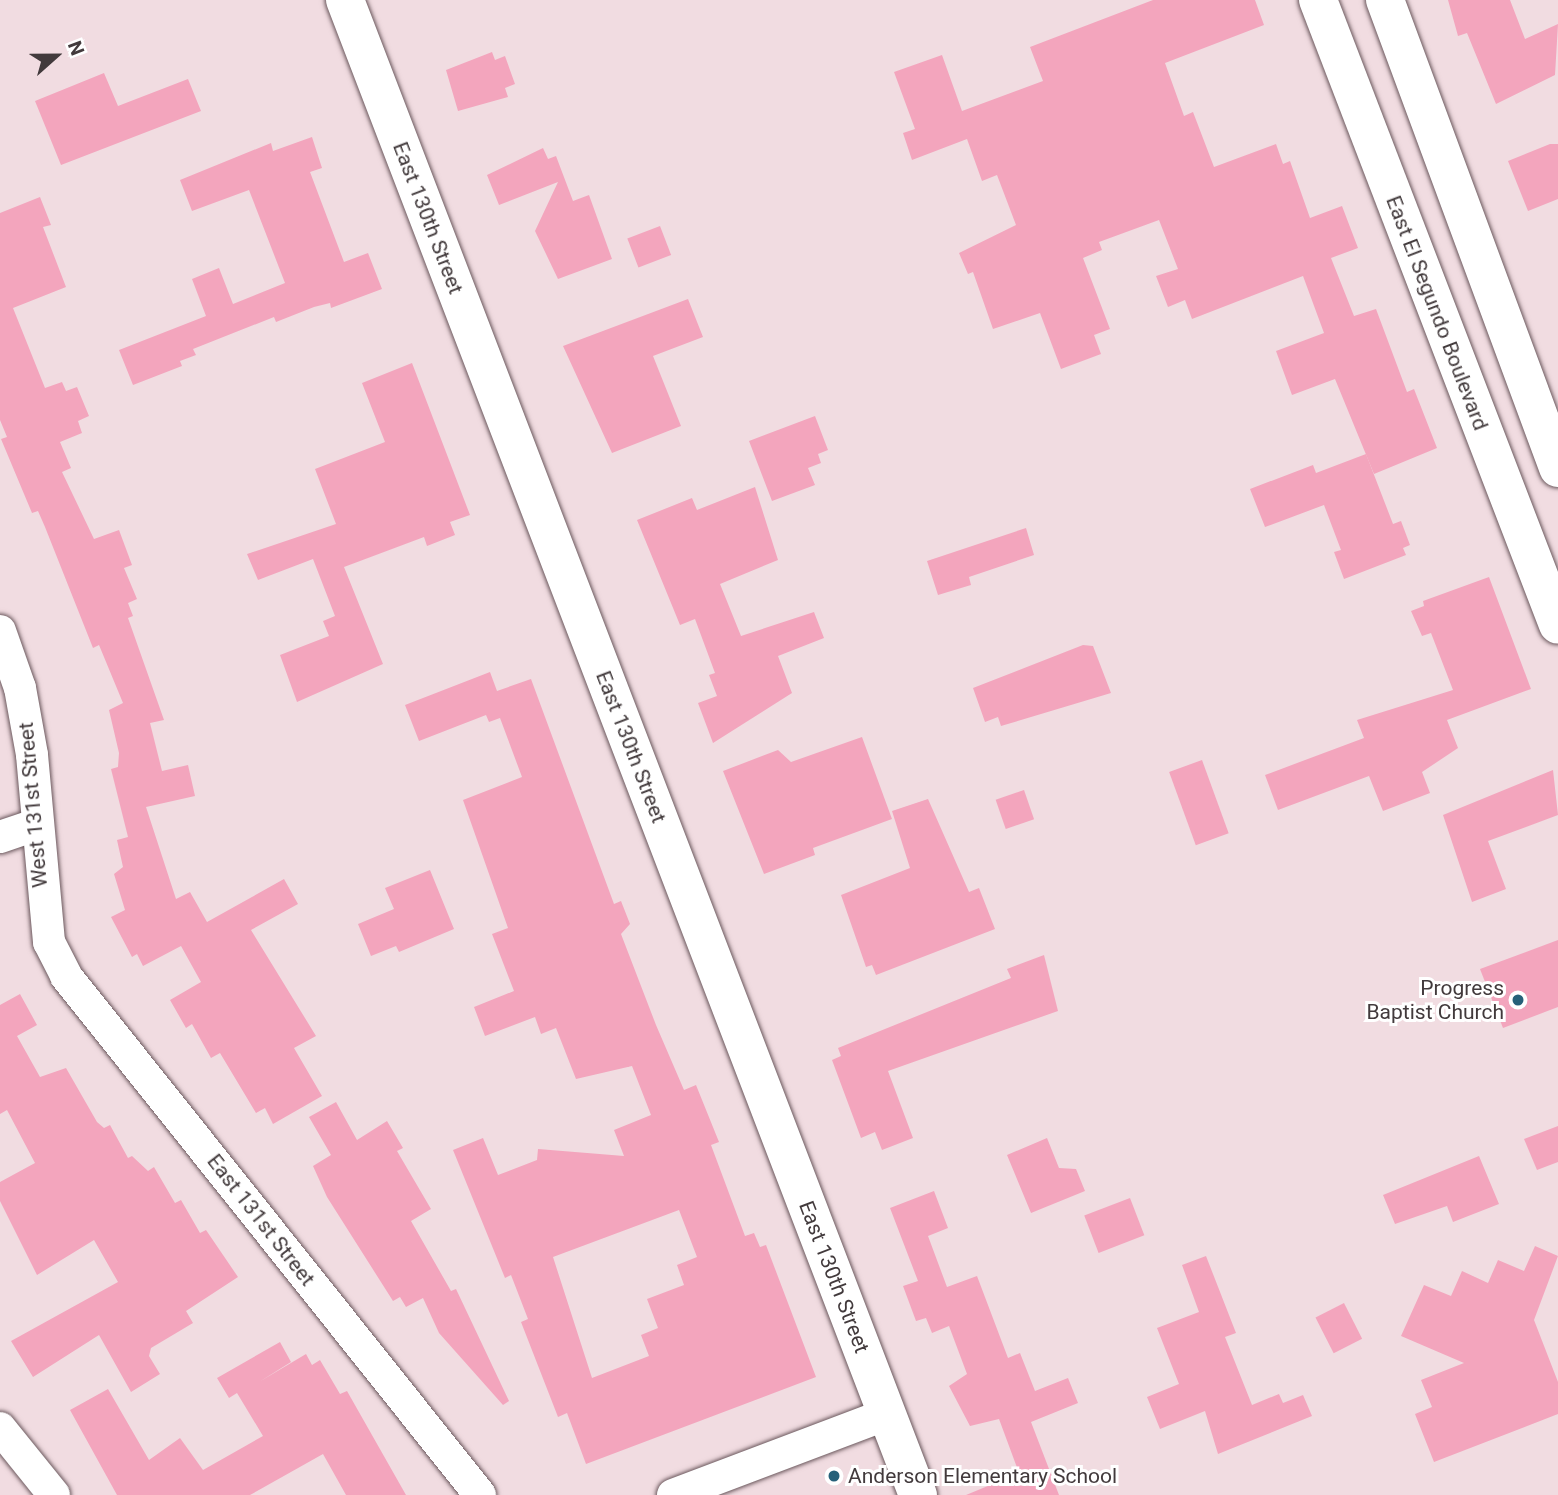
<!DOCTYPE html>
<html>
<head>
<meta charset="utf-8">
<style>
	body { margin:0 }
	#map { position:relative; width:1558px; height:1495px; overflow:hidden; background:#f1dce1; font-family:Roboto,sans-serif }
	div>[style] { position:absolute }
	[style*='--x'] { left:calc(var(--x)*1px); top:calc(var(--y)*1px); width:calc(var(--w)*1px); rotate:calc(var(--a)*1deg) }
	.building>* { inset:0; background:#f3a5bd; transform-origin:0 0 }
	.roads { filter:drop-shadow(0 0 2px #6b585d) drop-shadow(0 0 2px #6b585d) }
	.minor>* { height:32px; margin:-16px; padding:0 16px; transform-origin:16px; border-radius:16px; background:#fff }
	.tertiary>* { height:38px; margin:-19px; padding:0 19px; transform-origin:19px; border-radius:19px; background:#fff }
	.secondary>* { height:38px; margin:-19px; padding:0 19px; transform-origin:19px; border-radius:19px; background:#fff }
	.dots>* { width:19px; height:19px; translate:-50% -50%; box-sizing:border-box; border:4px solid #fff; border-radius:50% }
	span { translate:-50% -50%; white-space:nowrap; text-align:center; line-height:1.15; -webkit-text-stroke:6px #fff; paint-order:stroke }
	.street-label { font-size:21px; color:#423a3c }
	.poi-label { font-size:21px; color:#423a3c }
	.right { translate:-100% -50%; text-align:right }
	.left { translate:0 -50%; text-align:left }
	.north { position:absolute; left:21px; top:21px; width:70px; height:70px; -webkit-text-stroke:5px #fff; paint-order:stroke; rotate:69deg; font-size:19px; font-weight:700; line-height:28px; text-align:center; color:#423a3c }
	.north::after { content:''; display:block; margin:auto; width:24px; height:32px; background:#423a3c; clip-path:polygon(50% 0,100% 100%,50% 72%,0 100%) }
</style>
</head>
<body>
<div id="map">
	<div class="building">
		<div style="clip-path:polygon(1153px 0,1255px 0,1264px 25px,1165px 63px,1184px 116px,1193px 112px,1214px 167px,1276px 144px,1283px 164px,1290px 161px,1310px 218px,1342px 206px,1358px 248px,1331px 258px,1354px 316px,1376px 309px,1407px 392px,1414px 389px,1437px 448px,1374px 474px,1335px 379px,1292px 395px,1276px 351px,1324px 333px,1303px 276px,1192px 319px,1185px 300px,1168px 307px,1156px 276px,1178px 269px,1159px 220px,1099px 242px,1102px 250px,1083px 258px,1110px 329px,1094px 335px,1101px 354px,1061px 369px,1040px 313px,993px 329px,973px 272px,968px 274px,959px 253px,1016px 225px,997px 175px,982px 181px,967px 139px,912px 160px,903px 133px,915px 129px,894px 72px,942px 55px,962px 111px,1043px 81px,1030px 47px)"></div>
		<div style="clip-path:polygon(1448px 0,1510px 0,1525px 39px,1558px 24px,1555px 75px,1496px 104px,1467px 33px,1458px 36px)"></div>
		<div style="clip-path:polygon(492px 52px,495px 60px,505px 56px,515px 84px,505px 88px,508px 97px,458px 111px,446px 70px)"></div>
		<div style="clip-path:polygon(104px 73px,118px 106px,188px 79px,201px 111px,61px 165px,35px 101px)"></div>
		<div style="clip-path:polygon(312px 137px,322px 168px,310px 172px,344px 262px,368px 253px,382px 289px,331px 308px,330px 303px,314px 307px,276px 322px,274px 317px,193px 349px,196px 355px,180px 361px,182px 366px,133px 385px,119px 350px,206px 316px,192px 279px,219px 268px,233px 304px,285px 283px,249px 190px,192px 211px,180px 180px,271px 143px,273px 151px)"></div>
		<div style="clip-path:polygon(1550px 144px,1558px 144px,1558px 199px,1528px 211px,1508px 161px)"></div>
		<div style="clip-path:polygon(543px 148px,548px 159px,556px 156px,573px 201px,589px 195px,612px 259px,558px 279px,535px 231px,558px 182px,499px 205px,487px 175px)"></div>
		<div style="clip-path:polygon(40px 197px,51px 225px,43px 227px,66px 287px,13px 308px,45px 388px,62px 382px,66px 391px,77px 387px,89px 416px,78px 421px,82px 433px,60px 442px,71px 468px,62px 472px,94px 539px,119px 530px,132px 565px,124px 568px,137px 599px,128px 603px,133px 616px,128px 618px,164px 720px,150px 723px,162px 771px,188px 765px,195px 796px,146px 807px,176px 899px,190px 892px,207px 922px,284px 879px,298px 904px,251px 930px,316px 1036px,294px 1048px,322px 1096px,273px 1124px,265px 1108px,256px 1113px,220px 1053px,211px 1058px,192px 1024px,186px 1028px,170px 1000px,201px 982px,181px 946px,143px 966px,137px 954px,132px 957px,111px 917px,125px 910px,114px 874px,123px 867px,117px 840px,128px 837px,111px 769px,118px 767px,119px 753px,109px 710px,123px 703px,99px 645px,93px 648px,45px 527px,38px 511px,32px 513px,1px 439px,7px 437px,0 420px,0 213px)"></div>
		<div style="left:660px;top:226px;width:31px;height:35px;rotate:69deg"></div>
		<div style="clip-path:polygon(688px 299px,703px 337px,653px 356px,681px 426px,612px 453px,563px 346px)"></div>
		<div style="clip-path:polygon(412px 363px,470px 515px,450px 522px,455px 535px,427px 546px,424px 537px,344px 567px,383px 664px,297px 702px,280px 655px,329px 636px,323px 621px,335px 616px,313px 559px,258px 580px,247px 554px,336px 524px,315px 469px,385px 442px,362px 383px)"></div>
		<div style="clip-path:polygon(815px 416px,828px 450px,818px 454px,821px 463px,808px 468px,815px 485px,772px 501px,749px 441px)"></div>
		<div style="clip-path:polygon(1366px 454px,1393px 524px,1401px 521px,1410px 545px,1403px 548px,1406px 555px,1344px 579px,1334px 552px,1341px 550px,1324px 505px,1265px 527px,1250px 489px,1313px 465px,1316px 473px)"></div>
		<div style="clip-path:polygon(755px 487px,778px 560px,720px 584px,741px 636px,814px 612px,824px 638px,778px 656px,792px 693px,713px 743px,698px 703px,717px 696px,709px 675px,715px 673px,695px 619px,680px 625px,637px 520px,692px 498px,697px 510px)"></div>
		<div style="clip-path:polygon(1026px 528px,1034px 555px,969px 577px,971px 585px,938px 595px,927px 561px)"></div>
		<div style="clip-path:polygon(1489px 577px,1531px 689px,1447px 720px,1458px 748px,1422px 772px,1430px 793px,1383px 811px,1369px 776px,1278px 810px,1265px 775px,1364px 738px,1357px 720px,1453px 690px,1431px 633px,1422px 636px,1411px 611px,1424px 606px,1423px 601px)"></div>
		<div style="clip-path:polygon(1083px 645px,1093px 646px,1111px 693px,1001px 726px,998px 717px,985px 722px,973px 688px)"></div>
		<div style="clip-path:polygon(evenodd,490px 672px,497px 691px,531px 679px,614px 904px,621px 901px,630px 924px,621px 934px,656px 1025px,684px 1090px,696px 1085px,719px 1142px,711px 1145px,745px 1236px,754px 1233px,760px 1247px,766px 1245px,816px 1377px,586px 1464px,567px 1413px,558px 1417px,521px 1322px,528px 1319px,511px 1275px,505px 1278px,453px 1150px,483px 1138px,498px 1175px,537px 1160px,538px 1149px,624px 1156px,614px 1130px,651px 1115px,632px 1066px,576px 1079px,556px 1028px,541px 1034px,535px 1017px,485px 1036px,474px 1007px,514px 991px,492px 934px,508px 928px,463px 800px,522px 777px,500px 718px,489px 722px,486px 715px,419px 741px,405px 705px,490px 672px,679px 1210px,697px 1257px,677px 1265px,684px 1285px,647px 1299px,658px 1328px,641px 1335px,649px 1356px,592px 1378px,553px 1257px,679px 1210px)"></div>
		<div style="clip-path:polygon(862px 737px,892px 819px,813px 848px,815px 855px,764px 874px,723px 771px,778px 750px,791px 762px)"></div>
		<div style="left:1202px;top:760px;width:78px;height:35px;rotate:70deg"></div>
		<div style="clip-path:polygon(1553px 770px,1558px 815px,1488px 841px,1506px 889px,1472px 902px,1443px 815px)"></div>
		<div style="left:1024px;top:790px;width:31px;height:30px;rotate:71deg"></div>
		<div style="clip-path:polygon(928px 799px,969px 892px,979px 888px,995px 929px,876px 975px,872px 965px,866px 967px,841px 895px,910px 868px,892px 811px)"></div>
		<div style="clip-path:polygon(430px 870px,454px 929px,399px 952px,396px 946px,371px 956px,358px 924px,394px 909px,385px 888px)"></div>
		<div style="clip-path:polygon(1558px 940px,1558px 1007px,1503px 1028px,1480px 969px)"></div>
		<div style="clip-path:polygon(1044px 955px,1058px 1011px,888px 1071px,913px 1138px,882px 1150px,875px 1132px,861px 1138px,832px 1060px,841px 1056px,838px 1048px,1011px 978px,1007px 969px)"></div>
		<div style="clip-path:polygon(20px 994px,37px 1025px,17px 1036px,40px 1077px,66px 1068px,97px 1122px,104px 1128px,110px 1125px,128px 1158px,132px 1156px,148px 1171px,154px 1167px,175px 1203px,181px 1200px,200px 1233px,206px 1230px,238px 1277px,186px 1311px,193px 1323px,151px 1348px,149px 1356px,160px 1374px,131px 1392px,99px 1335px,33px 1377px,11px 1341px,118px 1282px,94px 1240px,37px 1275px,0 1201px,0 1182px,35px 1163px,7px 1110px,0 1114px,0 1005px)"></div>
		<div style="clip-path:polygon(336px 1102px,357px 1140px,387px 1121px,403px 1148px,397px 1151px,431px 1209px,411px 1221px,451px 1291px,456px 1289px,509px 1401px,503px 1405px,439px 1333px,423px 1298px,406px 1307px,400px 1297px,393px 1301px,327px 1197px,313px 1166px,331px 1155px,309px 1117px)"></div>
		<div style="clip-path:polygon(1558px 1126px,1558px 1162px,1537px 1170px,1524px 1139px)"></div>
		<div style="clip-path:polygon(1047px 1138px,1059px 1168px,1076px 1169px,1085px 1191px,1031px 1213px,1007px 1155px)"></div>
		<div style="clip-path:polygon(1479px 1156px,1499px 1204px,1453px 1222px,1447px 1206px,1395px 1224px,1383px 1195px)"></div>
		<div style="clip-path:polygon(934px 1191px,948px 1228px,928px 1236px,947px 1287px,977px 1276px,1008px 1358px,1020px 1353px,1035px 1391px,1068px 1378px,1078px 1403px,1031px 1422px,1059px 1495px,966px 1495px,1019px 1473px,999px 1419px,970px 1426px,949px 1386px,967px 1374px,949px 1326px,932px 1333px,926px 1318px,916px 1321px,903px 1286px,918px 1281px,890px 1208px)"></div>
		<div style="left:1130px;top:1198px;width:40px;height:49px;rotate:69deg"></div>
		<div style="clip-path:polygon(1535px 1246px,1558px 1256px,1534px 1320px,1558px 1382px,1558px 1414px,1434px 1462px,1415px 1414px,1432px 1407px,1421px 1380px,1464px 1363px,1401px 1336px,1424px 1285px,1451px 1296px,1462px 1271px,1488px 1283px,1498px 1260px,1524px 1271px)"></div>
		<div style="clip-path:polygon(1206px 1256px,1236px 1333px,1225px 1337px,1252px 1405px,1279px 1394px,1283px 1403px,1303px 1395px,1312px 1416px,1218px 1454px,1205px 1411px,1160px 1429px,1147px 1397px,1179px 1384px,1157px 1328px,1199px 1312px,1182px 1265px)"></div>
		<div style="left:1344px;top:1303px;width:40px;height:32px;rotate:63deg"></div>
		<div style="clip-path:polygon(280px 1342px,291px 1362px,259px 1382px,306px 1354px,312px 1365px,320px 1360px,340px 1394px,347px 1391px,406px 1495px,346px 1495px,323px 1454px,250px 1495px,117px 1495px,70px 1410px,108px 1389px,149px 1460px,180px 1438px,203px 1470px,263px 1436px,237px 1393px,229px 1398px,217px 1378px)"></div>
	</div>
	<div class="roads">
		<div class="minor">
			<div style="--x:0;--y:631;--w:60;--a:70.7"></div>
			<div style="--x:20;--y:688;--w:68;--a:79.8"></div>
			<div style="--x:32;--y:755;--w:188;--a:84.8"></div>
			<div style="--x:49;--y:942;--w:38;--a:63"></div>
			<div style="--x:66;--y:976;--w:664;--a:51.42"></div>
			<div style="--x:0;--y:837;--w:40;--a:-18.9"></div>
			<div style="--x:0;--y:1428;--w:86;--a:51.1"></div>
			<div style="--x:673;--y:1495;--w:229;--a:-20.7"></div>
		</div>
		<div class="tertiary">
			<div style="--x:345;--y:0;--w:1601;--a:69.03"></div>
		</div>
		<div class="secondary">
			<div style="--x:1318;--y:0;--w:669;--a:68.99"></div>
			<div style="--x:1385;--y:0;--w:499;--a:69.7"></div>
		</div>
	</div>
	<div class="dots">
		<div style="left:1518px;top:1000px;background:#266079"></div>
		<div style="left:834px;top:1476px;background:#266079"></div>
	</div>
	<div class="street-label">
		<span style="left:428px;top:218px;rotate:69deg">East 130th Street</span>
		<span style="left:1437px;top:313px;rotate:69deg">East El Segundo Boulevard</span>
		<span style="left:631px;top:747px;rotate:69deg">East 130th Street</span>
		<span style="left:33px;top:805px;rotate:-95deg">West 131st Street</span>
		<span style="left:261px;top:1220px;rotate:52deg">East 131st Street</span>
		<span style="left:834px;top:1277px;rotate:69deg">East 130th Street</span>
	</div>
	<div class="poi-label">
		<span class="right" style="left:1504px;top:1000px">Progress<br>Baptist Church</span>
		<span class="left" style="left:848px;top:1476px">Anderson Elementary School</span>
	</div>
	<div class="north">N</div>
</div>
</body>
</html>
